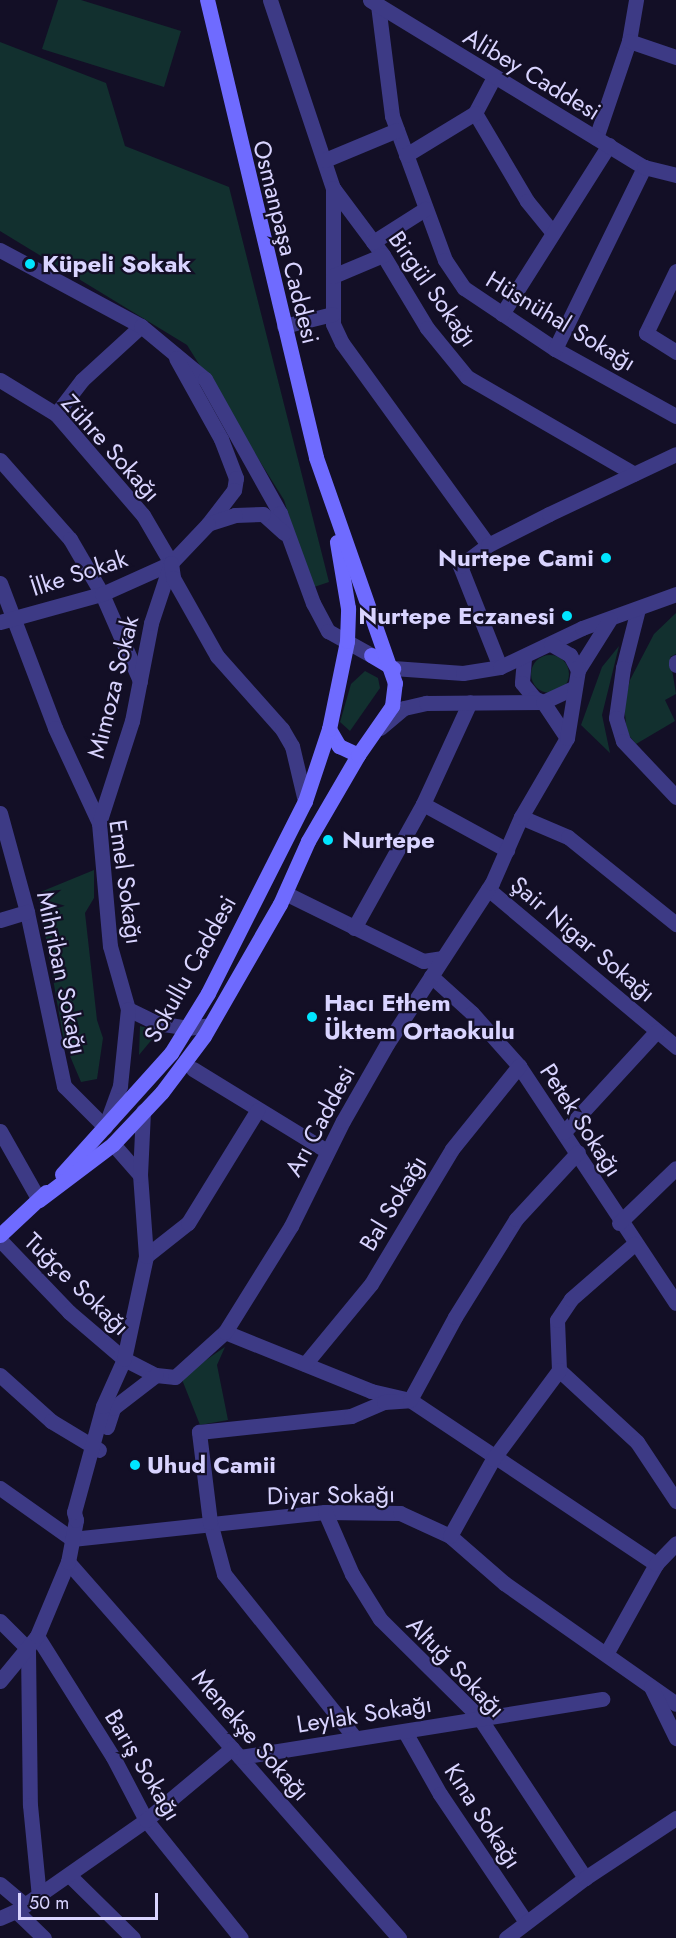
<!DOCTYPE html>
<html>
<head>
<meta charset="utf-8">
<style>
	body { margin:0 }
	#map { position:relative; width:676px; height:1938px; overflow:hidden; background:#130f26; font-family:Jost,sans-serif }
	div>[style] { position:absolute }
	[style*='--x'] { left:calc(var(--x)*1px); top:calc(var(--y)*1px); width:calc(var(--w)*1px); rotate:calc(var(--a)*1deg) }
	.green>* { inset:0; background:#12302f }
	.round { border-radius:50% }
	.minor>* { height:15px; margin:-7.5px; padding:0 7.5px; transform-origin:7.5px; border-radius:7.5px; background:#3d3a85 }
	.tertiary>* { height:15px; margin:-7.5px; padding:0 7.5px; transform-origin:7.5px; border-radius:7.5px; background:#3d3a85 }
	.secondary>* { height:15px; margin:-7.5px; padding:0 7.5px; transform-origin:7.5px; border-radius:7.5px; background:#6f6bff }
	.dots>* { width:16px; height:16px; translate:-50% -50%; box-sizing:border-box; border:3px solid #130f26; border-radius:50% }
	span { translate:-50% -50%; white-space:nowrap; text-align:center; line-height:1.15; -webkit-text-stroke:4.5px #130f26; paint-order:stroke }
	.street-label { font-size:24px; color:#d9d4ff }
	.poi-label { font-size:24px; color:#d9d4ff; font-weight:700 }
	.left { translate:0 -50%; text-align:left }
	.right { translate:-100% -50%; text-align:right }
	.scale { position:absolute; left:18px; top:1893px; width:140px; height:27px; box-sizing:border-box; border:3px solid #d9d4ff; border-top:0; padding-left:8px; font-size:18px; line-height:21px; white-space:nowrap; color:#d9d4ff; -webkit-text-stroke:4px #130f26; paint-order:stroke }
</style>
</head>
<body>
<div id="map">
	<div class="green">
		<div style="clip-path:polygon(58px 0,81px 0,181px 31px,164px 87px,42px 49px)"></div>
		<div style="clip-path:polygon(0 42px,106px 83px,125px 146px,229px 187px,329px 582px,311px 588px,284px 500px,187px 345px,0 231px)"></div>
		<div style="clip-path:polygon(676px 613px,676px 654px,670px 657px,676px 694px,665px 700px,675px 721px,636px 744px,627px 733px,624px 705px,630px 680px,654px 634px)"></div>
		<div style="clip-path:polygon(619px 646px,602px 715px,610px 753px,581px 725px,602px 667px)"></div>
		<div class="round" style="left:531px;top:655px;width:38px;height:38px"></div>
		<div style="clip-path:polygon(365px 671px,378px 678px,380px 688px,350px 731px,340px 722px,351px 684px)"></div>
		<div style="clip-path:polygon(94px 870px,94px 898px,85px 913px,97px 1020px,103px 1038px,97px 1079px,81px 1082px,64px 1042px,38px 893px)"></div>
		<div style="clip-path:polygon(140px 1026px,159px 1031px,139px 1055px)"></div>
		<div style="clip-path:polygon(225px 1347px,217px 1365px,228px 1420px,200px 1425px,181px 1377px)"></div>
	</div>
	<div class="minor">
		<div style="--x:270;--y:0;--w:198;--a:71.5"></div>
		<div style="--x:333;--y:188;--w:84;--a:53.3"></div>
		<div style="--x:383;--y:255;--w:85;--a:58.9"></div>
		<div style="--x:427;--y:328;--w:63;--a:50.8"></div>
		<div style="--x:467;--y:377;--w:193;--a:30.1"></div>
		<div style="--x:378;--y:5;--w:112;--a:82.8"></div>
		<div style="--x:392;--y:116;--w:153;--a:69.8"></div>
		<div style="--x:445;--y:260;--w:34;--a:56"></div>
		<div style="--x:464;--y:288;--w:110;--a:33.8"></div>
		<div style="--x:555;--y:349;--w:138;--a:29"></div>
		<div style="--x:629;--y:41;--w:42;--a:-80.3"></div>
		<div style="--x:494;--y:77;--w:41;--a:117.8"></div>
		<div style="--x:475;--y:113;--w:102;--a:59.4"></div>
		<div style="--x:527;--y:201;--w:41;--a:50.9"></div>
		<div style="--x:596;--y:138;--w:102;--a:-71.2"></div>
		<div style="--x:629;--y:41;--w:50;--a:18.8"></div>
		<div style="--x:406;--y:155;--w:81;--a:-31.3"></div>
		<div style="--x:325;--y:160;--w:78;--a:-22.6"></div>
		<div style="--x:333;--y:188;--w:136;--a:90"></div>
		<div style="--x:333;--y:324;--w:21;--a:65"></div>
		<div style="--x:342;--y:343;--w:249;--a:54.1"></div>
		<div style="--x:373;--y:242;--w:62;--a:-32.4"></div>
		<div style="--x:676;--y:271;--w:69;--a:115.8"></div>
		<div style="--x:646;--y:333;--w:36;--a:32"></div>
		<div style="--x:333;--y:276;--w:54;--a:-22.8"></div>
		<div style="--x:502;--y:314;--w:200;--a:-57.7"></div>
		<div style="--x:284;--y:326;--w:50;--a:-13.8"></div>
		<div style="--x:555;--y:349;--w:203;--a:-63.9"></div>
		<div style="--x:0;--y:380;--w:66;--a:31.3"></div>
		<div style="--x:56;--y:414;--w:133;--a:49.3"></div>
		<div style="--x:143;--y:515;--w:56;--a:59.7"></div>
		<div style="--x:56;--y:414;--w:43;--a:-52.6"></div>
		<div style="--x:82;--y:380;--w:80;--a:-42.5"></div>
		<div style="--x:0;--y:460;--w:106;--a:48.5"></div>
		<div style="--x:70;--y:539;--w:64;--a:59.8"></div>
		<div style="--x:102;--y:594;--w:95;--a:66.4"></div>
		<div style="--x:0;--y:583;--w:155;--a:69.2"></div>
		<div style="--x:55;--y:728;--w:105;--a:65.1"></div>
		<div style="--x:99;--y:823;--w:123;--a:84.9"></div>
		<div style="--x:110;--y:946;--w:66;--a:74.1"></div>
		<div style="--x:128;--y:1009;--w:32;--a:26"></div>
		<div style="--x:157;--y:1023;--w:30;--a:9"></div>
		<div style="--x:187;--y:1028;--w:23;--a:-7"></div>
		<div style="--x:638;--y:609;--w:61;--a:104.3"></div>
		<div style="--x:623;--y:668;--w:50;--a:98"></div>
		<div style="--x:616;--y:718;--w:24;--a:73"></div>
		<div style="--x:623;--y:741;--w:77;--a:46.6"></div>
		<div style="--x:0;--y:622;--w:106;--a:-15.4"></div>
		<div style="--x:102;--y:594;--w:76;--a:-24.2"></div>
		<div style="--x:676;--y:662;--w:3;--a:90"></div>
		<div style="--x:500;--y:667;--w:109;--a:-111.6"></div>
		<div style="--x:460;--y:566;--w:35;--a:-37"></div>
		<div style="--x:488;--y:545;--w:68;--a:-26.9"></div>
		<div style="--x:549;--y:514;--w:140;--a:-25.3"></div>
		<div style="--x:423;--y:804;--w:96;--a:28.7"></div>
		<div style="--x:0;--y:813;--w:103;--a:74.7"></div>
		<div style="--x:27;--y:912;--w:178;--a:78"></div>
		<div style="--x:64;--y:1086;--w:58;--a:45"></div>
		<div style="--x:105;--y:1127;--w:44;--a:-69.9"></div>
		<div style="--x:120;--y:1086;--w:77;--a:-84.1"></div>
		<div style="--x:521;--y:817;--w:51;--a:23.1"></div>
		<div style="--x:568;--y:837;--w:139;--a:38.9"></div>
		<div style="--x:99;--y:823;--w:107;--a:-72.1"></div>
		<div style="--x:132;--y:721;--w:100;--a:-79"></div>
		<div style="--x:151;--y:623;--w:63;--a:-71.6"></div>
		<div style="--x:488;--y:889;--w:246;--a:40"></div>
		<div style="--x:285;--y:893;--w:154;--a:26.2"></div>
		<div style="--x:423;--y:961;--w:20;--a:-9"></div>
		<div style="--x:0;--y:920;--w:28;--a:-17"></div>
		<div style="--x:354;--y:928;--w:142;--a:-60.9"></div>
		<div style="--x:423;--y:804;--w:112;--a:-65.3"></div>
		<div style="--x:431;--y:976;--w:55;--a:42.1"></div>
		<div style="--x:472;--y:1013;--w:71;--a:48.4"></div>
		<div style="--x:519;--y:1066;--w:284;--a:56.5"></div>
		<div style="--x:193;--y:1069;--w:151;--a:31.5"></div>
		<div style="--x:0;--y:1131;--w:79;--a:60.5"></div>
		<div style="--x:564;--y:1132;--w:137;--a:-47.4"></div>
		<div style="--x:619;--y:1223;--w:79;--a:-44"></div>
		<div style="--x:0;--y:1240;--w:100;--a:46.2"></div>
		<div style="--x:69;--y:1312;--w:72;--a:40.5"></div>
		<div style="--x:146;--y:1256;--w:53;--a:-38.2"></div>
		<div style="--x:188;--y:1223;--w:132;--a:-58.4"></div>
		<div style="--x:225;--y:1332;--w:157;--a:22"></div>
		<div style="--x:371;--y:1391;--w:40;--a:13"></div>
		<div style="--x:410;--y:1400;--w:296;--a:33.7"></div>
		<div style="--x:305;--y:1364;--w:104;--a:-50.5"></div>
		<div style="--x:371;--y:1284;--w:157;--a:-59"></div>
		<div style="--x:452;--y:1149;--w:107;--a:-51.1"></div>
		<div style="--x:559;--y:1370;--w:106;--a:42.7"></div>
		<div style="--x:637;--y:1442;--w:71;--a:56.5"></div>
		<div style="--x:559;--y:1370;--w:50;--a:-92.3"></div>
		<div style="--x:557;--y:1320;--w:25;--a:-56"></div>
		<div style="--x:571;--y:1299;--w:84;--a:-41.1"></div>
		<div style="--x:0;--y:1375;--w:69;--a:42"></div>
		<div style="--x:51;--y:1421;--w:56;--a:31.1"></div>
		<div style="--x:0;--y:1488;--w:88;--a:35.3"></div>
		<div style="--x:72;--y:1539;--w:254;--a:-6.1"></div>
		<div style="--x:325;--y:1512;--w:75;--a:0.8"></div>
		<div style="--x:400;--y:1513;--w:55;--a:24.7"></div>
		<div style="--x:450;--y:1536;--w:72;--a:41"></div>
		<div style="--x:504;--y:1583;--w:210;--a:35.1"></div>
		<div style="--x:325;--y:1512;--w:68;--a:66.5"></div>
		<div style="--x:352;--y:1574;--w:53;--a:58.1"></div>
		<div style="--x:380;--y:1619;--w:139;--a:44.7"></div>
		<div style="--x:479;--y:1717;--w:193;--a:56.6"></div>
		<div style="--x:450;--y:1536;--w:88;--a:-60.8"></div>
		<div style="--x:493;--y:1459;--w:111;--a:-53.4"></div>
		<div style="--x:68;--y:1562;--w:501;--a:48.64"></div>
		<div style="--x:0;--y:1621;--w:40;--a:45"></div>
		<div style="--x:28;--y:1649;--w:156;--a:89.3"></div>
		<div style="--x:30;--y:1805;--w:91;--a:84.4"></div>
		<div style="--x:37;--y:1636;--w:143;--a:57.9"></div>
		<div style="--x:113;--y:1757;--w:71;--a:62.4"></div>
		<div style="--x:146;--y:1820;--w:151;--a:51.2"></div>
		<div style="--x:606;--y:1654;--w:103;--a:-60.9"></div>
		<div style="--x:656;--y:1564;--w:29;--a:-46"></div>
		<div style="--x:651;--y:1687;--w:57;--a:63.9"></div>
		<div style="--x:405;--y:1732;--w:71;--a:60.6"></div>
		<div style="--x:440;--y:1794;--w:154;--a:56.1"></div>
		<div style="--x:355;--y:1738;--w:210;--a:-128.6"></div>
		<div style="--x:224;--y:1574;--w:54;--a:-105.1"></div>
		<div style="--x:210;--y:1522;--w:91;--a:-97"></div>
		<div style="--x:199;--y:1432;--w:153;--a:-6"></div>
		<div style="--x:351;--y:1416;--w:36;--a:-23"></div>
		<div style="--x:384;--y:1402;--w:26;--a:-4"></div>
		<div style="--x:410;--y:1400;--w:94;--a:-61.5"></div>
		<div style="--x:455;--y:1317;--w:115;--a:-58.1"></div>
		<div style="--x:516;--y:1219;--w:91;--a:-47.2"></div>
		<div style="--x:240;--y:1757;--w:367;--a:-9.1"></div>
		<div style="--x:71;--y:1877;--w:87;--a:44.5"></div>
		<div style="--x:0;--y:1884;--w:33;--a:40"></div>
		<div style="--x:16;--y:1911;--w:159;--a:-35"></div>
		<div style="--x:146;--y:1820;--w:112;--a:-39.9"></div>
		<div style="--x:506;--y:1938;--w:99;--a:-37.2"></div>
		<div style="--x:585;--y:1878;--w:109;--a:-33.4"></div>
	</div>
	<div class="tertiary">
		<div style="--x:370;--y:0;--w:321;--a:31.4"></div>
		<div style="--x:644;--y:167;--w:33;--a:14"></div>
		<div style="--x:0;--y:250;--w:160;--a:28.3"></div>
		<div style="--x:141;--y:326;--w:83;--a:39.6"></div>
		<div style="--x:205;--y:379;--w:154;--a:60.8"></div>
		<div style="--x:280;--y:513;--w:96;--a:69.9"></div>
		<div style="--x:313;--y:603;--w:32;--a:62"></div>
		<div style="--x:328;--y:631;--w:49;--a:29.2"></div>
		<div style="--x:176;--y:358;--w:93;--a:60.9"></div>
		<div style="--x:221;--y:439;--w:42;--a:69"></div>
		<div style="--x:236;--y:478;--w:12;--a:99"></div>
		<div style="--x:234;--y:490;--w:43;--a:127.4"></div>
		<div style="--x:284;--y:533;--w:28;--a:-138"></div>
		<div style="--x:263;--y:514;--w:28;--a:178"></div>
		<div style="--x:235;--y:515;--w:28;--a:162"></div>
		<div style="--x:208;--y:524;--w:54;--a:133.5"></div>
		<div style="--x:171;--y:563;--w:15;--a:82"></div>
		<div style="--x:173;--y:578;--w:90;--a:60.6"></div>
		<div style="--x:217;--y:656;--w:98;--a:48.3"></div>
		<div style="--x:282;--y:729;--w:20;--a:60"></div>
		<div style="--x:292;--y:746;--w:57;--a:76.7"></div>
		<div style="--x:524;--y:659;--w:24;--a:95"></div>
		<div style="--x:522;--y:683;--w:19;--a:51"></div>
		<div style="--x:534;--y:698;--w:10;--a:24"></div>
		<div style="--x:543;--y:702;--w:35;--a:-25"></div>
		<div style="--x:393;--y:668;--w:70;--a:4.1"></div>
		<div style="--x:463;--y:673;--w:37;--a:-9"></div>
		<div style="--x:500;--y:667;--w:91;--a:-25.4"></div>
		<div style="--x:582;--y:628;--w:100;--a:-19.9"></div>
		<div style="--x:578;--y:670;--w:60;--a:-57.9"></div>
		<div style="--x:380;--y:728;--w:31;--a:-40"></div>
		<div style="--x:404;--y:708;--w:23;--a:-13"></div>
		<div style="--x:426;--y:703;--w:117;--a:-0.5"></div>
		<div style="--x:543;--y:702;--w:43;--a:56.3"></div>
		<div style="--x:113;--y:1144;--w:41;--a:48.9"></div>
		<div style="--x:124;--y:1359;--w:36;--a:27"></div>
		<div style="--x:156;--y:1375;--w:19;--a:6"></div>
		<div style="--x:175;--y:1377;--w:67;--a:-42"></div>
		<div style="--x:225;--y:1332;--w:125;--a:-58.1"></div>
		<div style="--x:291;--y:1226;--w:117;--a:-63.7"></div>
		<div style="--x:343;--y:1121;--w:89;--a:-60.3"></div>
		<div style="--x:387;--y:1044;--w:192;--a:-56.9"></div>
		<div style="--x:492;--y:883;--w:72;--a:-66.3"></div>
		<div style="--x:521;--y:817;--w:91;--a:-59.8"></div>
		<div style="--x:567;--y:738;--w:69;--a:-80.8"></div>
		<div style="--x:578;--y:670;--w:17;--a:-118"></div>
		<div style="--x:570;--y:655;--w:22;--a:-150"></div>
		<div style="--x:107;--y:1427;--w:20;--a:-72"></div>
		<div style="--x:113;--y:1408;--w:54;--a:-37.5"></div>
		<div style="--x:0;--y:1681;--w:58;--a:-50.6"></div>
		<div style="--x:37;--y:1636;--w:80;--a:-67.3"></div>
		<div style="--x:68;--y:1562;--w:43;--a:-79.2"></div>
		<div style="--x:76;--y:1520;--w:8;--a:-104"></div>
		<div style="--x:74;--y:1512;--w:110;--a:-74.7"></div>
		<div style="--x:103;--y:1406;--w:51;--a:-65.9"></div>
		<div style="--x:124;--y:1359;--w:105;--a:-77.9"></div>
		<div style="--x:146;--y:1256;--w:81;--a:-94.2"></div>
		<div style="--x:140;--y:1175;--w:64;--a:-87.3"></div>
		<div style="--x:0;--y:1918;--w:17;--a:-24"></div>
		<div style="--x:16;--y:1911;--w:39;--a:44"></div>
	</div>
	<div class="secondary">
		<div style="--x:371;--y:655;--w:26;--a:31"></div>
		<div style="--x:329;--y:729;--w:20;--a:60"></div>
		<div style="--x:339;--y:746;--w:21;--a:25"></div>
		<div style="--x:62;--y:1174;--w:163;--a:-48"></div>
		<div style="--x:171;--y:1053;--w:70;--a:-58.3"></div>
		<div style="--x:208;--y:993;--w:215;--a:-63.2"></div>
		<div style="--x:305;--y:801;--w:76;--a:-71.6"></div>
		<div style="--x:329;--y:729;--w:90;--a:-78.4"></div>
		<div style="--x:347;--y:641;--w:33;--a:-88"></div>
		<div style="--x:348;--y:608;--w:67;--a:-99.5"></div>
		<div style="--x:39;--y:1200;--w:93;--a:-37.1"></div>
		<div style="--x:113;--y:1144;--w:71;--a:-46.7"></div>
		<div style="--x:162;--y:1092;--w:70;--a:-53.1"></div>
		<div style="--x:204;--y:1036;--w:152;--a:-60.1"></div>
		<div style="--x:280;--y:904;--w:69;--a:-66"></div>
		<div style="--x:308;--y:841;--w:99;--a:-59.8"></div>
		<div style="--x:358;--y:755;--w:60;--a:-55.2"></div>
		<div style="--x:392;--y:706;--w:23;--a:-83"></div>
		<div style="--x:395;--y:683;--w:239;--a:-109.3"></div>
		<div style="--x:316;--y:457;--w:470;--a:-103.4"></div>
		<div style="--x:0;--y:1235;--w:63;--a:-43.1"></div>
	</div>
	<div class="dots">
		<div style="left:30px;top:264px;background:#00e5ff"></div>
		<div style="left:606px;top:558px;background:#00e5ff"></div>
		<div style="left:567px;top:616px;background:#00e5ff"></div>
		<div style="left:328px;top:840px;background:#00e5ff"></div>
		<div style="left:312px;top:1017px;background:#00e5ff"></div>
		<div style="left:135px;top:1465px;background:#00e5ff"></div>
	</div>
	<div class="street-label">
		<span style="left:532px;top:74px;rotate:31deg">Alibey Caddesi</span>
		<span style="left:286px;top:242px;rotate:76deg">Osmanpaşa Caddesi</span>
		<span style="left:433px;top:289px;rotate:55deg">Birgül Sokağı</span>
		<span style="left:561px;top:321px;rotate:31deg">Hüsnühal Sokağı</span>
		<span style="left:111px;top:448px;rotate:48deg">Zühre Sokağı</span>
		<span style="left:79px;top:573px;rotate:-18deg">İlke Sokak</span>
		<span style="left:113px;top:687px;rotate:-76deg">Mimoza Sokak</span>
		<span style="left:126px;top:882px;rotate:82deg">Emel Sokağı</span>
		<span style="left:583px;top:939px;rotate:40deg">Şair Nigar Sokağı</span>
		<span style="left:190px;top:969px;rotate:-61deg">Sokullu Caddesi</span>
		<span style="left:62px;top:973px;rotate:78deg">Mihriban Sokağı</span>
		<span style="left:581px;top:1120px;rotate:57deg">Petek Sokağı</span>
		<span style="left:320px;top:1121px;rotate:-62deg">Arı Caddesi</span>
		<span style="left:393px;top:1203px;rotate:-59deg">Bal Sokağı</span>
		<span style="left:77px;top:1284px;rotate:44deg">Tuğçe Sokağı</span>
		<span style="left:331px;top:1495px;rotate:-1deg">Diyar Sokağı</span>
		<span style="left:456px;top:1667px;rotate:46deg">Altuğ Sokağı</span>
		<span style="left:364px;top:1714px;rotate:-9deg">Leylak Sokağı</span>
		<span style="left:251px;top:1735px;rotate:49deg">Menekşe Sokağı</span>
		<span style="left:143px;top:1765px;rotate:59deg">Barış Sokağı</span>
		<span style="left:483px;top:1816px;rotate:57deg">Kına Sokağı</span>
	</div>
	<div class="poi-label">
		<span class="left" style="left:42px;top:264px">Küpeli Sokak</span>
		<span class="right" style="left:594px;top:558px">Nurtepe Cami</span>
		<span class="right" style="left:555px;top:616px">Nurtepe Eczanesi</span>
		<span class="left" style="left:342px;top:840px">Nurtepe</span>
		<span class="left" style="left:324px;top:1017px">Hacı Ethem<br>Üktem Ortaokulu</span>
		<span class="left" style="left:147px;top:1465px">Uhud Camii</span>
	</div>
	<div class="scale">50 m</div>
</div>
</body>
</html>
